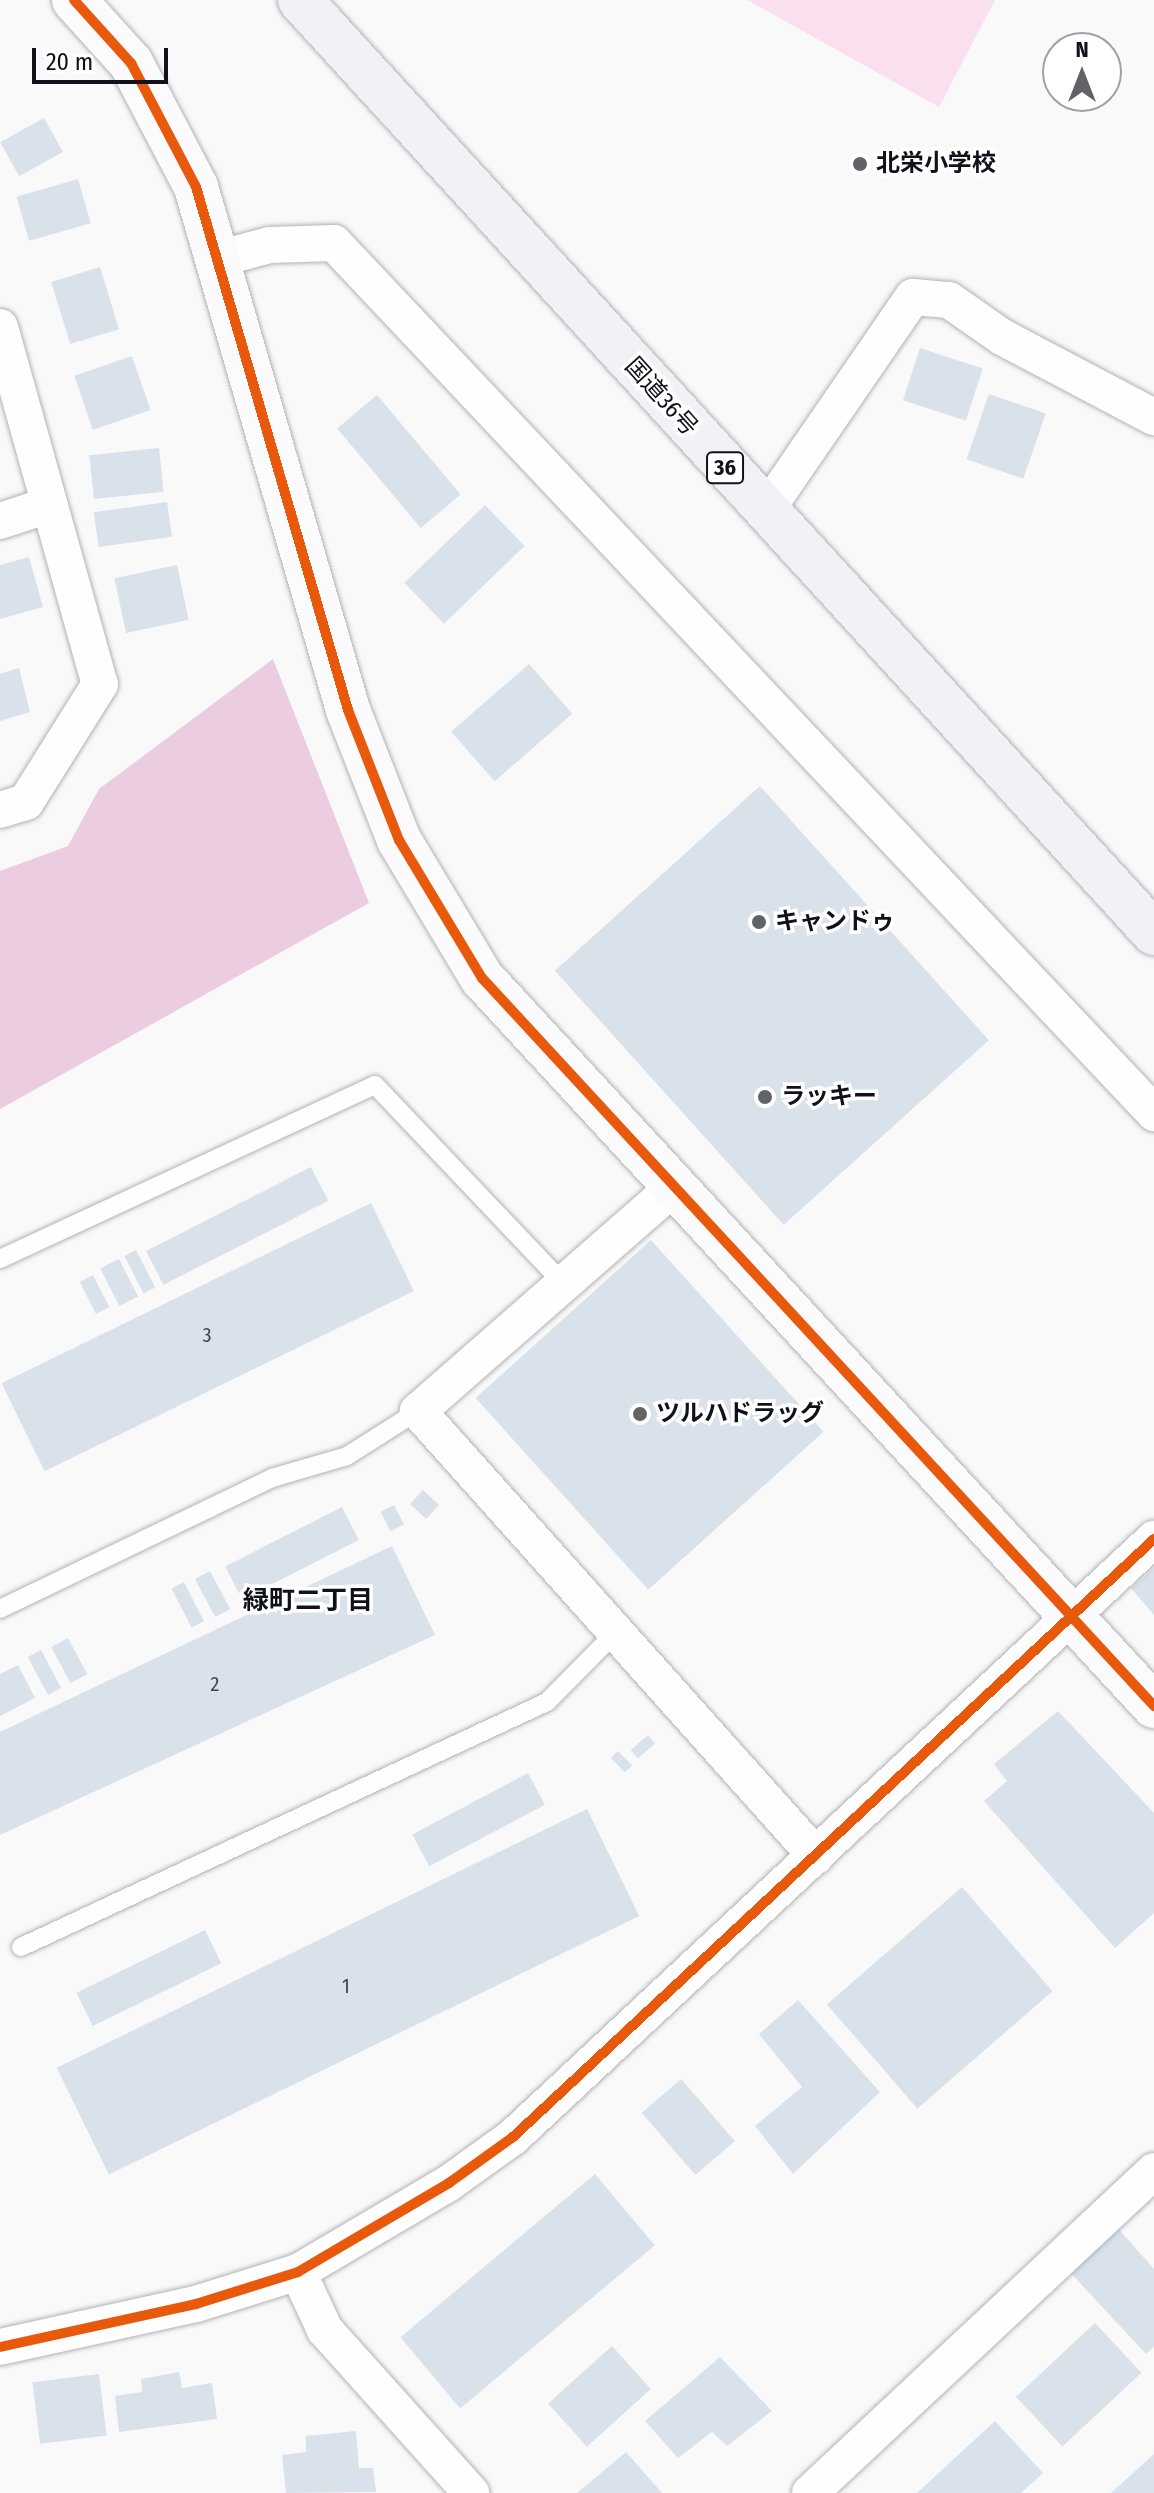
<!DOCTYPE html>
<html>
<head>
<meta charset="utf-8">
<style>
	body { margin:0 }
	#map { position:relative; width:1154px; height:2493px; overflow:hidden; background:#f9f9f9; font-family:"Fira Sans Condensed","Noto Sans JP",sans-serif }
	div>[style] { position:absolute }
	[style*='--x'] { left:calc(var(--x)*1px); top:calc(var(--y)*1px); width:calc(var(--w)*1px); rotate:calc(var(--a)*1deg) }
	.green>* { inset:0; background:#fadfef }
	.forest>* { inset:0; background:#eccce0 }
	.building>* { inset:0; background:#d9e1ea; transform-origin:0 0 }
	.roads { filter:drop-shadow(0 0 2px #b3b3b8) drop-shadow(0 0 2px #b3b3b8) }
	.lane>* { height:18px; margin:-9px; padding:0 9px; transform-origin:9px; border-radius:9px; background:#fefefe }
	.street>* { height:36px; margin:-18px; padding:0 18px; transform-origin:18px; border-radius:18px; background:#fefefe }
	.secondary>* { height:44px; margin:-22px; padding:0 22px; transform-origin:22px; border-radius:22px; background:#fbfafc }
	.highway>* { height:44px; margin:-22px; padding:0 22px; transform-origin:22px; border-radius:22px; background:#f3f0f6 }
	.cycleway>* { height:10px; margin:-5px; padding:0 5px; transform-origin:5px; border-radius:5px; background:#e8590c }
	.dots>* { width:22px; height:22px; translate:-50% -50%; box-sizing:border-box; border:4px solid #fff; border-radius:50% }
	span { translate:-50% -50%; white-space:nowrap; text-align:center; line-height:1.15; -webkit-text-stroke:7px #fff; paint-order:stroke }
	.number-label { font-size:20px; color:#42454f }
	.number-label span { -webkit-text-stroke-width:0 }
	.shield-label span { padding:2px 6px; background:#fff; border:2px solid; border-radius:6px; -webkit-text-stroke-width:0 }
	.shield-label { font-size:22px; color:#10111b; font-weight:700 }
	.poi-label { font-size:24px; color:#10111b; font-weight:700 }
	.left { translate:0 -50%; text-align:left }
	.street-label { font-size:24px; color:#10111b }
	.neighbourhood-label { font-size:26px; color:#10111b; font-weight:700 }
	.north { position:absolute; left:1042px; top:32px; width:80px; height:80px; box-sizing:border-box; background:#fff; border:2px solid #9fa0a4; border-radius:50%; rotate:0deg; font-size:22px; font-weight:700; line-height:32px; text-align:center; color:#10111b }
	.north::after { content:''; display:block; margin:auto; width:28px; height:36px; background:#626269; clip-path:polygon(50% 0,100% 100%,50% 72%,0 100%) }
	.scale { position:absolute; left:32px; top:48px; width:136px; height:36px; box-sizing:border-box; border:4px solid #10111b; border-top:0; padding-left:10px; font-size:24px; line-height:28px; white-space:nowrap; color:#10111b; -webkit-text-stroke:6px #fff; paint-order:stroke }
</style>
</head>
<body>
<div id="map">
	<div class="green">
		<div style="clip-path:polygon(747px 0,995px 0,939px 107px)"></div>
	</div>
	<div class="forest">
		<div style="clip-path:polygon(273px 659px,369px 903px,0 1109px,0 871px,68px 846px,99px 789px)"></div>
	</div>
	<div class="building">
		<div style="left:44px;top:118px;width:39px;height:50px;rotate:61deg"></div>
		<div style="left:78px;top:179px;width:46px;height:64px;rotate:74deg"></div>
		<div style="left:100px;top:267px;width:65px;height:51px;rotate:73deg"></div>
		<div style="left:920px;top:348px;width:66px;height:55px;rotate:18deg"></div>
		<div style="left:132px;top:356px;width:57px;height:61px;rotate:71deg"></div>
		<div style="left:989px;top:394px;width:60px;height:69px;rotate:19deg"></div>
		<div style="left:377px;top:395px;width:130px;height:52px;rotate:50deg"></div>
		<div style="left:159px;top:448px;width:44px;height:70px;rotate:84deg"></div>
		<div style="left:167px;top:502px;width:35px;height:74px;rotate:82deg"></div>
		<div style="left:485px;top:505px;width:57px;height:112px;rotate:46deg"></div>
		<div style="clip-path:polygon(29px 557px,43px 607px,0 619px,0 565px)"></div>
		<div style="left:177px;top:565px;width:56px;height:64px;rotate:78deg"></div>
		<div style="left:529px;top:664px;width:66px;height:103px;rotate:49deg"></div>
		<div style="clip-path:polygon(19px 668px,30px 712px,0 721px,0 674px)"></div>
		<div style="left:760px;top:786px;width:342px;height:276px;rotate:48deg"></div>
		<div style="left:311px;top:1167px;width:38px;height:185px;rotate:63deg"></div>
		<div style="left:371px;top:1203px;width:98px;height:411px;rotate:64deg"></div>
		<div style="left:651px;top:1240px;width:258px;height:236px;rotate:48deg"></div>
		<div style="left:136px;top:1250px;width:42px;height:13px;rotate:63deg"></div>
		<div style="left:119px;top:1259px;width:42px;height:21px;rotate:63deg"></div>
		<div style="left:93px;top:1275px;width:36px;height:15px;rotate:63deg"></div>
		<div style="left:423px;top:1490px;width:22px;height:19px;rotate:43deg"></div>
		<div style="left:394px;top:1505px;width:22px;height:15px;rotate:63deg"></div>
		<div style="left:342px;top:1507px;width:37px;height:131px;rotate:63deg"></div>
		<div style="clip-path:polygon(392px 1546px,435px 1635px,0 1835px,0 1732px)"></div>
		<div style="clip-path:polygon(1154px 1568px,1154px 1615px,1131px 1588px)"></div>
		<div style="left:210px;top:1571px;width:43px;height:17px;rotate:62deg"></div>
		<div style="left:184px;top:1582px;width:44px;height:14px;rotate:63deg"></div>
		<div style="left:68px;top:1638px;width:41px;height:19px;rotate:62deg"></div>
		<div style="left:41px;top:1650px;width:43px;height:15px;rotate:62deg"></div>
		<div style="clip-path:polygon(18px 1665px,35px 1698px,0 1716px,0 1674px)"></div>
		<div style="clip-path:polygon(1058px 1711px,1154px 1813px,1154px 1913px,1115px 1948px,984px 1801px,1007px 1781px,994px 1764px)"></div>
		<div style="left:648px;top:1735px;width:11px;height:23px;rotate:49deg"></div>
		<div style="left:618px;top:1751px;width:20px;height:10px;rotate:45deg"></div>
		<div style="left:528px;top:1773px;width:36px;height:131px;rotate:62deg"></div>
		<div style="left:587px;top:1809px;width:119px;height:590px;rotate:64deg"></div>
		<div style="left:962px;top:1887px;width:138px;height:179px;rotate:49deg"></div>
		<div style="left:205px;top:1930px;width:37px;height:143px;rotate:64deg"></div>
		<div style="clip-path:polygon(798px 2000px,880px 2092px,793px 2174px,755px 2126px,802px 2087px,759px 2034px)"></div>
		<div style="left:681px;top:2079px;width:82px;height:52px;rotate:49deg"></div>
		<div style="left:595px;top:2174px;width:93px;height:254px;rotate:50deg"></div>
		<div style="clip-path:polygon(1115px 2225px,1154px 2269px,1154px 2347px,1146px 2354px,1066px 2268px)"></div>
		<div style="left:1095px;top:2323px;width:68px;height:108px;rotate:47deg"></div>
		<div style="left:612px;top:2346px;width:58px;height:86px;rotate:48deg"></div>
		<div style="clip-path:polygon(720px 2357px,772px 2411px,727px 2446px,712px 2432px,678px 2458px,645px 2421px)"></div>
		<div style="clip-path:polygon(179px 2372px,182px 2388px,212px 2383px,217px 2419px,119px 2432px,115px 2396px,142px 2392px,141px 2379px)"></div>
		<div style="left:99px;top:2374px;width:62px;height:67px;rotate:83deg"></div>
		<div style="clip-path:polygon(995px 2421px,1043px 2473px,1021px 2493px,917px 2493px)"></div>
		<div style="clip-path:polygon(356px 2431px,359px 2468px,373px 2468px,376px 2492px,286px 2493px,282px 2455px,306px 2452px,306px 2436px)"></div>
		<div style="clip-path:polygon(626px 2452px,662px 2493px,577px 2493px)"></div>
		<div style="clip-path:polygon(1154px 2454px,1154px 2493px,1111px 2493px)"></div>
	</div>
	<div class="roads">
		<div class="lane">
			<div style="--x:0;--y:1259;--w:413;--a:-24.9"></div>
			<div style="--x:375;--y:1085;--w:274;--a:46.5"></div>
			<div style="--x:0;--y:1609;--w:302;--a:-25.7"></div>
			<div style="--x:272;--y:1478;--w:78;--a:-16.3"></div>
			<div style="--x:347;--y:1456;--w:84;--a:-32.4"></div>
			<div style="--x:21;--y:1947;--w:580;--a:-24.98"></div>
			<div style="--x:547;--y:1702;--w:98;--a:-45.4"></div>
		</div>
		<div class="street">
			<div style="--x:217;--y:259;--w:55;--a:-14.8"></div>
			<div style="--x:270;--y:245;--w:64;--a:-1.8"></div>
			<div style="--x:334;--y:243;--w:1196;--a:46.69"></div>
			<div style="--x:0;--y:327;--w:371;--a:74.4"></div>
			<div style="--x:100;--y:684;--w:139;--a:122.1"></div>
			<div style="--x:26;--y:802;--w:27;--a:163"></div>
			<div style="--x:765;--y:512;--w:261;--a:-55.5"></div>
			<div style="--x:913;--y:297;--w:36;--a:5"></div>
			<div style="--x:949;--y:300;--w:65;--a:34.9"></div>
			<div style="--x:1002;--y:337;--w:172;--a:27.8"></div>
			<div style="--x:0;--y:521;--w:52;--a:-18.1"></div>
			<div style="--x:673;--y:1188;--w:339;--a:138.8"></div>
			<div style="--x:418;--y:1411;--w:597;--a:48.19"></div>
			<div style="--x:298;--y:2272;--w:64;--a:65"></div>
			<div style="--x:325;--y:2330;--w:219;--a:48.1"></div>
			<div style="--x:0;--y:2347;--w:201;--a:-12.4"></div>
			<div style="--x:196;--y:2304;--w:107;--a:-17.4"></div>
			<div style="--x:298;--y:2272;--w:175;--a:-30.5"></div>
			<div style="--x:449;--y:2183;--w:79;--a:-35.7"></div>
			<div style="--x:513;--y:2137;--w:877;--a:-43.01"></div>
			<div style="--x:810;--y:2493;--w:471;--a:-43.1"></div>
		</div>
		<div class="secondary">
			<div style="--x:74;--y:0;--w:85;--a:47.9"></div>
			<div style="--x:131;--y:63;--w:140;--a:62.3"></div>
			<div style="--x:196;--y:187;--w:545;--a:73.79"></div>
			<div style="--x:348;--y:710;--w:140;--a:68.6"></div>
			<div style="--x:399;--y:840;--w:161;--a:59"></div>
			<div style="--x:482;--y:978;--w:991;--a:47.29"></div>
		</div>
		<div class="highway">
			<div style="--x:300;--y:0;--w:1265;--a:47.53"></div>
		</div>
	</div>
	<div class="cycleway">
		<div style="--x:74;--y:0;--w:85;--a:47.9"></div>
		<div style="--x:131;--y:63;--w:140;--a:62.3"></div>
		<div style="--x:196;--y:187;--w:545;--a:73.79"></div>
		<div style="--x:348;--y:710;--w:140;--a:68.6"></div>
		<div style="--x:399;--y:840;--w:161;--a:59"></div>
		<div style="--x:482;--y:978;--w:991;--a:47.29"></div>
		<div style="--x:0;--y:2347;--w:201;--a:-12.4"></div>
		<div style="--x:196;--y:2304;--w:107;--a:-17.4"></div>
		<div style="--x:298;--y:2272;--w:175;--a:-30.5"></div>
		<div style="--x:449;--y:2183;--w:79;--a:-35.7"></div>
		<div style="--x:513;--y:2137;--w:877;--a:-43.01"></div>
	</div>
	<div class="dots">
		<div style="left:860px;top:164px;background:#626269"></div>
		<div style="left:759px;top:922px;background:#626269"></div>
		<div style="left:765px;top:1097px;background:#626269"></div>
		<div style="left:640px;top:1414px;background:#626269"></div>
	</div>
	<div class="number-label">
		<span style="left:207px;top:1335px">3</span>
		<span style="left:215px;top:1684px">2</span>
		<span style="left:346px;top:1986px">1</span>
	</div>
	<div class="shield-label">
		<span style="left:725px;top:468px">36</span>
	</div>
	<div class="poi-label">
		<span class="left" style="left:876px;top:164px">北栄小学校</span>
		<span class="left" style="left:775px;top:922px">キャンドゥ</span>
		<span class="left" style="left:781px;top:1097px">ラッキー</span>
		<span class="left" style="left:656px;top:1414px">ツルハドラッグ</span>
	</div>
	<div class="street-label">
		<span style="left:661px;top:397px;rotate:48deg">国道36号</span>
	</div>
	<div class="neighbourhood-label">
		<span style="left:308px;top:1601px">緑町二丁目</span>
	</div>
	<div class="north">N</div>
	<div class="scale">20 m</div>
</div>
</body>
</html>
